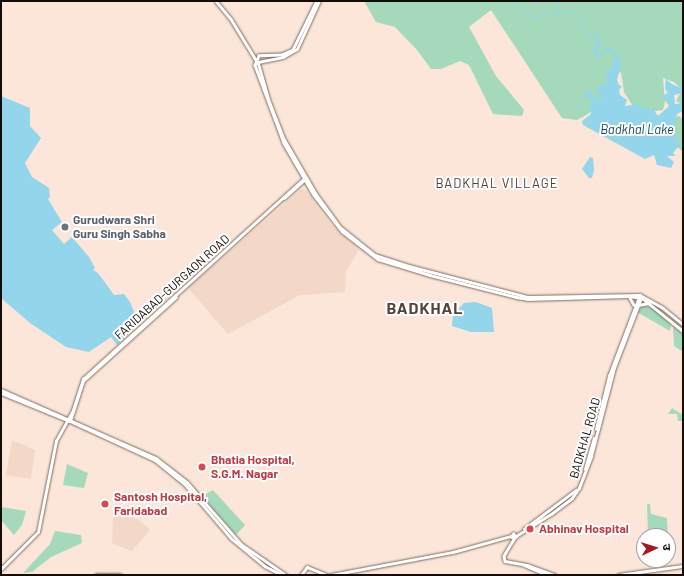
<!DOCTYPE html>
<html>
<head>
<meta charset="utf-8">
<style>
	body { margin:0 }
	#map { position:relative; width:684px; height:576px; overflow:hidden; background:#fbe6d9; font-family:Barlow,"Noto Sans Devanagari",sans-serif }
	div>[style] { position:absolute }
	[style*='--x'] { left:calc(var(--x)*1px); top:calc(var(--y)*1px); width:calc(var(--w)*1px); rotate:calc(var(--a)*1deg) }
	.built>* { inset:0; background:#f3d8c7 }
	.green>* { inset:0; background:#a4dabb }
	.water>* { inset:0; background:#93d5ea }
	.stream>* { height:1px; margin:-0.5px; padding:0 0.5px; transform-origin:0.5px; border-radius:0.5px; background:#93d5ea }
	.roads { filter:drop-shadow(0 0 1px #7e6c61) drop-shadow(0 0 1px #7e6c61) }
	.secondary>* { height:2.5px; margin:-1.25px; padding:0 1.25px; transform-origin:1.25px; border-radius:1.25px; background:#fff }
	.dots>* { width:11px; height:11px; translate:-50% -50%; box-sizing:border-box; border:2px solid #fff; border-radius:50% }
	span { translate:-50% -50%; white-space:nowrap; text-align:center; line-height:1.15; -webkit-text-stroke:4px #fff; paint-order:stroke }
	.worship-label { font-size:12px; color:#5b616d; font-weight:700 }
	.left { translate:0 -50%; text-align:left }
	.street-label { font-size:12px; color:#130c08 }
	.health-label { font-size:12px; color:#be3a42; font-weight:700 }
	.water-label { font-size:13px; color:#124a59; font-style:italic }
	.neighbourhood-label { font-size:13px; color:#534238; letter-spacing:1px }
	.district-label { font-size:16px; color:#534238; font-weight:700; letter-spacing:1px }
	.frame { position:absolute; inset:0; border:2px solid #130c08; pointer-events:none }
	.north { position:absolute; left:636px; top:528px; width:40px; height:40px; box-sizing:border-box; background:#fff; border:1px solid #a19e9c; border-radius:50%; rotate:86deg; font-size:11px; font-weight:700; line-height:16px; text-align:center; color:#130c08 }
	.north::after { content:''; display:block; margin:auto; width:14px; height:18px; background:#aa171e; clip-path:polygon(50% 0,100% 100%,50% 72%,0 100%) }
</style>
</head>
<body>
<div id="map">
	<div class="built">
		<div style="clip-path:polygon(301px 189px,306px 190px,331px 224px,359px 249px,346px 272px,345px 292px,300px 295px,228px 334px,188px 288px)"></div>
		<div style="clip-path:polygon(12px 440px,35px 450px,31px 479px,6px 475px)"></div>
		<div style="clip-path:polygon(113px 512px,138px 519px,150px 530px,132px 551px,112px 543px)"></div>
	</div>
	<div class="green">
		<div style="clip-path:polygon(364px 1px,683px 1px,683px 105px,676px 101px,682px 90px,674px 82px,663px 78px,665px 102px,663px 110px,655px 111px,650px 126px,636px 111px,624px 92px,621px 72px,615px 75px,604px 99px,588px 114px,577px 120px,562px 118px,491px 10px,469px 27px,496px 76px,524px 110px,522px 116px,493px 114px,469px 65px,460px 61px,441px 69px,431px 69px,417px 50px,395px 27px,376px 22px)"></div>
		<div style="clip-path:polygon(678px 116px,683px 118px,683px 152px,665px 136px,663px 127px)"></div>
		<div style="clip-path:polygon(644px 305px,660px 313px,671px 325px,670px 331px,637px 312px)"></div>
		<div style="clip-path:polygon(673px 327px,683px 334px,683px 352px,674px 346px)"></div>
		<div style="clip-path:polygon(672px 408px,683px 415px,683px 421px,678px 421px,677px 414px,668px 414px)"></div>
		<div style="clip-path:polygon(67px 464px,88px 473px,84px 488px,63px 485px)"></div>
		<div style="clip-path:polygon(213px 490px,245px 525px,236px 535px,202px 496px)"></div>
		<div style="clip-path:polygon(647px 504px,650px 504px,651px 514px,667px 518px,668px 538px,648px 536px)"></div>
		<div style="clip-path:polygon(1px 507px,26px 511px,22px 525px,14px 535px,1px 520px)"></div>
		<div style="clip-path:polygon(55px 531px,81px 535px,82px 543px,51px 557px,32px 572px,23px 573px,50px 544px)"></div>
	</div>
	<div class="water">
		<div style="clip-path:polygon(596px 34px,600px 42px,596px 54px,600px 55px,609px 47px,616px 52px,621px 64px,617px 80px,619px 85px,622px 86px,619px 90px,620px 95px,627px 100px,625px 106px,638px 104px,641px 107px,653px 109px,658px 116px,669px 106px,662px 96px,668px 93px,665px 89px,666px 76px,668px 75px,667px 80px,672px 84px,683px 89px,682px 93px,674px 95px,675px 104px,683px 103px,683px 111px,677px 114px,674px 128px,668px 133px,670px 135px,677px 135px,677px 140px,681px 143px,673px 153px,676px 156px,667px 156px,674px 162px,671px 168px,657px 165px,654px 155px,645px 159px,583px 125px,582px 121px,591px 114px,589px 105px,594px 100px,584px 97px,584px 94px,588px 90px,600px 101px,603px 94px,601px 95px,596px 92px,600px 85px,607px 84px,606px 75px,615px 60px,614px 53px,608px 51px,597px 59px,593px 52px,597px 40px,591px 36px)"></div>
		<div style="clip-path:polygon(1px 96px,30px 108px,30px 126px,41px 138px,25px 163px,32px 177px,49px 188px,50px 197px,48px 199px,62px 222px,52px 230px,64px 244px,72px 237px,89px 257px,95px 268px,93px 270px,98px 273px,114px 295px,124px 294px,130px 302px,139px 324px,117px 345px,111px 337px,89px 352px,66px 347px,30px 323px,1px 298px)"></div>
		<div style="clip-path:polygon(590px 157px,593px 158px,594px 170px,592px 178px,589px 178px,582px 169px)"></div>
		<div style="clip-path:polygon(464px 303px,476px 302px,492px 308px,494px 332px,471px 332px,452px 326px,453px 315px)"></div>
	</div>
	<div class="stream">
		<div style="--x:514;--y:1;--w:12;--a:59"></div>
		<div style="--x:520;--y:11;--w:16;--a:22"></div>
		<div style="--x:535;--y:17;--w:17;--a:-17"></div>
		<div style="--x:551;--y:12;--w:8;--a:23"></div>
		<div style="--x:558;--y:15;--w:9;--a:-32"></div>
		<div style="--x:566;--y:10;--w:11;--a:22"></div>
		<div style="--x:576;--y:14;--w:5;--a:37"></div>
		<div style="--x:580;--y:17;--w:16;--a:76"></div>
		<div style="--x:584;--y:33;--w:8;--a:23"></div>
		<div style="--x:558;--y:15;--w:14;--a:-86"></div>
	</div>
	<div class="roads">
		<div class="secondary">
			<div style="--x:216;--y:1;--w:23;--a:50"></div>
			<div style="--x:231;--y:19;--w:48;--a:58.6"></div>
			<div style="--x:317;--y:1;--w:55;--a:116.1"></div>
			<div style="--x:293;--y:50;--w:12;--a:156"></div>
			<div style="--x:282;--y:55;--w:23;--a:178"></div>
			<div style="--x:259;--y:56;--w:10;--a:114"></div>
			<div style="--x:255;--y:65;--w:83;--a:69.6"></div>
			<div style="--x:284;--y:143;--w:60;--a:60"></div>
			<div style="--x:314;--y:195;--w:46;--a:52.1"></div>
			<div style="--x:342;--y:231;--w:46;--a:37.9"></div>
			<div style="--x:378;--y:259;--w:54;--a:17.1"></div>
			<div style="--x:430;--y:275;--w:89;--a:14.3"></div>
			<div style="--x:516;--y:297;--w:12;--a:9"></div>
			<div style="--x:528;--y:299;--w:101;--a:-1.7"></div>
			<div style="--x:629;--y:296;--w:13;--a:9"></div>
			<div style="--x:642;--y:298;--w:53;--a:38.8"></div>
			<div style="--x:258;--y:62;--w:37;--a:74"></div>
			<div style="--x:268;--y:98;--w:44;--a:68.7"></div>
			<div style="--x:284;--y:139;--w:64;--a:59.8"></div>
			<div style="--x:316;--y:194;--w:41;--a:54"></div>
			<div style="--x:340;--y:227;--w:45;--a:38.7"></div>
			<div style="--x:375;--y:255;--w:36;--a:18"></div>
			<div style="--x:409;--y:266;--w:123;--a:14.6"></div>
			<div style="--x:528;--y:297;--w:112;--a:-1"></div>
			<div style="--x:640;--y:295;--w:26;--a:29"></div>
			<div style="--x:663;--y:308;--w:26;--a:39"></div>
			<div style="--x:258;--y:62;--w:25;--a:-11"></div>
			<div style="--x:283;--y:57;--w:16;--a:-30"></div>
			<div style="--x:297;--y:49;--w:53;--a:-65.4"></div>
			<div style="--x:284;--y:198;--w:27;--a:-42"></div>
			<div style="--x:629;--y:296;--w:10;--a:61"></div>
			<div style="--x:638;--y:305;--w:11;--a:-10"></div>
			<div style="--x:1;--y:390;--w:169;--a:23.7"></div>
			<div style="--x:156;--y:458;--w:39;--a:38"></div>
			<div style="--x:187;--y:482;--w:82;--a:48.9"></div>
			<div style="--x:241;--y:544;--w:55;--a:34.6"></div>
			<div style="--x:1;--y:393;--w:74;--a:22.1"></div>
			<div style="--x:70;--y:421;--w:94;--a:24.6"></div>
			<div style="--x:155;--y:460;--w:38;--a:39"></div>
			<div style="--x:185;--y:484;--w:72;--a:49.5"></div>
			<div style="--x:232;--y:539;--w:43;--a:39.3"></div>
			<div style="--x:265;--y:566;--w:19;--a:28"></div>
			<div style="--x:70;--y:421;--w:42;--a:-72"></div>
			<div style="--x:83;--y:381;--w:125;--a:-42.1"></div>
			<div style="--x:596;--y:429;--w:55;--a:-76.2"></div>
			<div style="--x:609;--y:376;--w:85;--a:-69.2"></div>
			<div style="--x:585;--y:469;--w:32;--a:-74"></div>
			<div style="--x:524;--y:529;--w:65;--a:-36.9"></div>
			<div style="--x:516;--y:536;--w:41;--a:-32.2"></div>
			<div style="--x:551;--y:514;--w:26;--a:-37"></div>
			<div style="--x:572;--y:498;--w:12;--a:-55"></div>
			<div style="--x:579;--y:488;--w:34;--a:-69"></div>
			<div style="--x:591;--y:456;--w:91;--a:-75.4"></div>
			<div style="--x:614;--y:368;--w:75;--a:-68.9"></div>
			<div style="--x:514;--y:538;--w:3;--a:-162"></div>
			<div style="--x:511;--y:537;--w:4;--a:-56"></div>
			<div style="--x:513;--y:534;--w:4;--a:34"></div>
			<div style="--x:516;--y:536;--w:23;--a:121"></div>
			<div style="--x:504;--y:556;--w:5;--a:79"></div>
			<div style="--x:505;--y:561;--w:22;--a:10"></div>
			<div style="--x:527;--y:565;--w:30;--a:20"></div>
			<div style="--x:524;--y:565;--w:26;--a:23"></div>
			<div style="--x:1;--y:569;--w:52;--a:-45"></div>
			<div style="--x:38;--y:532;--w:93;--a:-78.8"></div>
			<div style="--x:56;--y:441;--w:35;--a:-61"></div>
			<div style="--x:73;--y:410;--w:33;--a:-72"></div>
			<div style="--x:83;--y:379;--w:299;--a:-42.2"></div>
			<div style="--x:96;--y:575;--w:25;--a:0"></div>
			<div style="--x:301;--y:575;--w:10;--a:-53"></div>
			<div style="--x:307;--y:567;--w:22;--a:22"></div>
			<div style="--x:331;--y:575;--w:124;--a:-10.7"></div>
			<div style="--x:453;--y:552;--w:60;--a:-15.4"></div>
			<div style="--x:618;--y:575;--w:66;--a:-7.9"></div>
		</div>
	</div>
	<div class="dots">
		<div style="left:65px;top:227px;background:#6b7280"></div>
		<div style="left:202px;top:467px;background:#e0444e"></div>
		<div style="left:105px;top:504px;background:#e0444e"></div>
		<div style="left:530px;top:529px;background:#e0444e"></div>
	</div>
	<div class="worship-label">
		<span class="left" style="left:73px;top:227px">Gurudwara Shri<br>Guru Singh Sabha</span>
	</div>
	<div class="street-label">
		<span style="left:172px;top:287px;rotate:-42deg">FARIDABAD-GURGAON ROAD</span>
		<span style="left:585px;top:438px;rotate:-74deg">BADKHAL ROAD</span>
	</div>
	<div class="health-label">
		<span class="left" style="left:211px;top:467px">Bhatia Hospital,<br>S.G.M. Nagar</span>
		<span class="left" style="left:114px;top:504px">Santosh Hospital,<br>Faridabad</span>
		<span class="left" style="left:539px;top:529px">Abhinav Hospital</span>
	</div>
	<div class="water-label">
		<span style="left:637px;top:129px">Badkhal Lake</span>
	</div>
	<div class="neighbourhood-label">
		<span style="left:497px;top:183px">BADKHAL VILLAGE</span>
	</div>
	<div class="district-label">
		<span style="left:425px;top:308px">BADKHAL</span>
	</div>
	<div class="frame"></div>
	<div class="north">उ</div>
</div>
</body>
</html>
